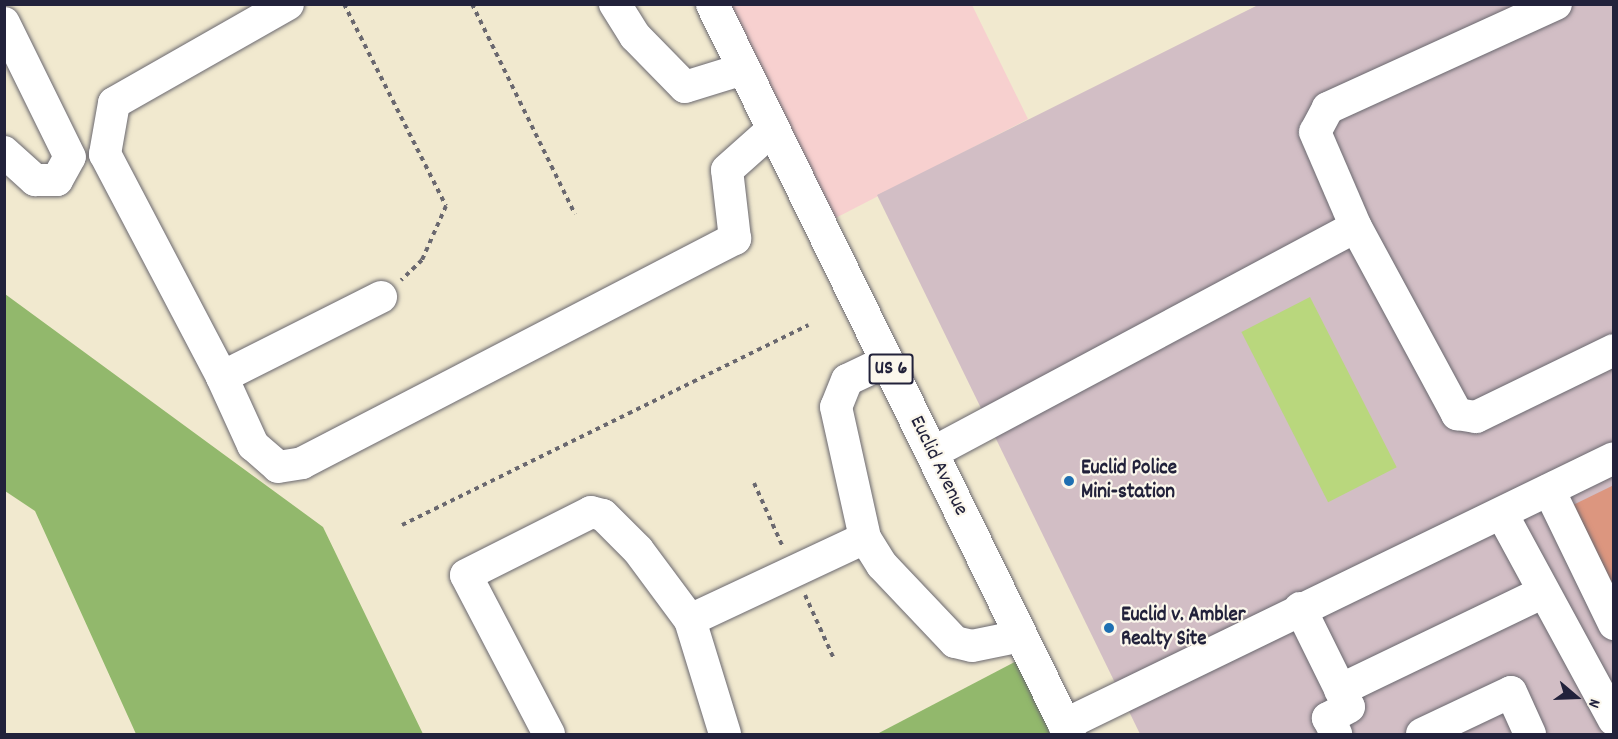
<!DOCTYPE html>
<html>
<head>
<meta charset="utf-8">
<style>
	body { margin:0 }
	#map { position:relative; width:1618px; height:739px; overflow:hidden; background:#f1e9cf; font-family:Dekko,sans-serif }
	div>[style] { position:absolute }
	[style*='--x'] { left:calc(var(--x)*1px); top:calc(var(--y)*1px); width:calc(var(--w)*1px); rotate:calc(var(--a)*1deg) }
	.built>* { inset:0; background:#f7d0cf }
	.industrial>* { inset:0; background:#d2bec5 }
	.green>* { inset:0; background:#b9d77d; transform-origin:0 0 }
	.forest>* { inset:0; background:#92b86c }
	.building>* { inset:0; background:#dc967f }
	.path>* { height:4px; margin-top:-2px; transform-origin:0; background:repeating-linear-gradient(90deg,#6a686f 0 4.5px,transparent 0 9px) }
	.roads { filter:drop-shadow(0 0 2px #6a686f) drop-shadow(0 0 2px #6a686f) }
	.minor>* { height:32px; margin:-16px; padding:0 16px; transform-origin:16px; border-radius:16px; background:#fff }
	.major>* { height:33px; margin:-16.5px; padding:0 16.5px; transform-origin:16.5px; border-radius:16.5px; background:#fff }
	.dots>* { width:16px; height:16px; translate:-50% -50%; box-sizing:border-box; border:3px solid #fbf7ec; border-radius:50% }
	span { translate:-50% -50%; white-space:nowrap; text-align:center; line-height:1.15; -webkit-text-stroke:4.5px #fbf7ec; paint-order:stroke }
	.shield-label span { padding:2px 4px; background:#fbf7ec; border:2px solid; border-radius:4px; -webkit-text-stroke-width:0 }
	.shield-label { font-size:20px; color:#22223b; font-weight:700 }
	.street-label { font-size:21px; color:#22223b }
	.poi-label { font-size:21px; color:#22223b; font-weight:700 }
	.left { translate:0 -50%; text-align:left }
	.frame { position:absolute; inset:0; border:6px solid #22223b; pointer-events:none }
	.north { position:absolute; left:1546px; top:667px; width:60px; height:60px; -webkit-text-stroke:4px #fbf7ec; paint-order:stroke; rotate:109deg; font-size:16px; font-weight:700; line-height:24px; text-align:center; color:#22223b }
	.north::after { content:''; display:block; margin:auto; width:21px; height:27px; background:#22223b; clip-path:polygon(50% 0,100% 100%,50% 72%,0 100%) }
</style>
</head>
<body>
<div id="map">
	<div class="built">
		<div style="clip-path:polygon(712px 5px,972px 5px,1028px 119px,820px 226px)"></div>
	</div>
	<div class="industrial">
		<div style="clip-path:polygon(1258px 5px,1613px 5px,1613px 734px,1140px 734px,877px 195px)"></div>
	</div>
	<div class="green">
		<div style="left:1310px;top:297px;width:191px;height:77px;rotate:63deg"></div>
	</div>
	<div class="forest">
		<div style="clip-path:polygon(5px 294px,323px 527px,423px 734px,136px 734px,35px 511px,5px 491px)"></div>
		<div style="clip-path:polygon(1030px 654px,1069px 734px,877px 734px)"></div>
	</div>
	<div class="building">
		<div style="clip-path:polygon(1614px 485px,1614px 590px,1573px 505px)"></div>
	</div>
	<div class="path">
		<div style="--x:344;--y:4;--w:226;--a:63.2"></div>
		<div style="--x:446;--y:206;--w:59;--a:114"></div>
		<div style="--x:422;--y:260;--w:29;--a:136"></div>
		<div style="--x:472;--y:4;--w:234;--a:63.9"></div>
		<div style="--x:754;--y:483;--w:68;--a:65.7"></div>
		<div style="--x:402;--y:525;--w:453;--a:-26.2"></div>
		<div style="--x:805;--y:595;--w:70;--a:65.6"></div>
	</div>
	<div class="roads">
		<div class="minor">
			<div style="--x:288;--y:4;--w:200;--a:150.4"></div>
			<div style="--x:114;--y:103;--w:52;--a:100"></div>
			<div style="--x:105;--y:154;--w:252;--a:62.3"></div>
			<div style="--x:222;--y:377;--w:178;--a:-26.7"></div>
			<div style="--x:615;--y:4;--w:38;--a:58"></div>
			<div style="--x:635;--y:36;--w:71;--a:45.6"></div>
			<div style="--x:685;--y:87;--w:61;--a:-17.2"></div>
			<div style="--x:1556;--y:4;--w:251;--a:155.5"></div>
			<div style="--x:1328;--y:108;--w:27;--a:118"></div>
			<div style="--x:1315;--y:132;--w:103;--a:66.7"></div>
			<div style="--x:1356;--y:227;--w:213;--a:61.6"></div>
			<div style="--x:1457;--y:414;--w:19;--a:9"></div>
			<div style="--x:1476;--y:417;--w:153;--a:-25.9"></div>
			<div style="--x:4;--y:23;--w:149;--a:63.8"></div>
			<div style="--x:4;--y:152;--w:42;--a:42.1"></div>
			<div style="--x:35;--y:180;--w:22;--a:0"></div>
			<div style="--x:57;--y:180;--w:26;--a:-61"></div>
			<div style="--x:887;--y:361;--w:44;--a:154.6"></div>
			<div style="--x:847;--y:380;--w:29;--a:112"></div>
			<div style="--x:836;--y:407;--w:134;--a:77.5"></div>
			<div style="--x:865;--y:538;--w:32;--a:58"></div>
			<div style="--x:882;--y:565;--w:106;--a:46.5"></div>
			<div style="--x:955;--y:642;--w:17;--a:13"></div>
			<div style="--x:972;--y:646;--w:50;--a:-11.5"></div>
			<div style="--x:222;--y:377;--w:75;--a:65.5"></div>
			<div style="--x:253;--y:445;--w:33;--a:41"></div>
			<div style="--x:278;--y:467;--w:24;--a:-9"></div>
			<div style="--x:302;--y:463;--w:488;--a:-27.4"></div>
			<div style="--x:735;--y:239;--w:69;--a:-96.6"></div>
			<div style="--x:727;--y:170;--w:62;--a:-41.7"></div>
			<div style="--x:932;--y:453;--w:480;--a:-28.1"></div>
			<div style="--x:1549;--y:490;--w:149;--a:64.1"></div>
			<div style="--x:1502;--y:514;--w:234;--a:61.5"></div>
			<div style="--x:1300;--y:608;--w:110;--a:63.7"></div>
			<div style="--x:1349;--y:707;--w:24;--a:152"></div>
			<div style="--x:1328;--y:718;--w:18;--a:63"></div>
			<div style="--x:690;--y:620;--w:193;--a:-25.1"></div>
			<div style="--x:1340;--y:690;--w:226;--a:-25.7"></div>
			<div style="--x:1064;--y:725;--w:611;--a:-25.89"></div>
			<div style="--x:549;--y:734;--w:179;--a:-117.6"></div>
			<div style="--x:466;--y:575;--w:140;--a:-26.7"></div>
			<div style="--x:591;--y:512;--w:12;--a:14"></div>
			<div style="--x:603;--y:515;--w:49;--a:45"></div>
			<div style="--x:638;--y:550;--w:87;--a:53.4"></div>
			<div style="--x:690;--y:620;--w:119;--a:72.9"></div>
			<div style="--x:1422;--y:734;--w:98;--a:-25.3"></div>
			<div style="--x:1511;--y:692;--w:46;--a:65.7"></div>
		</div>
		<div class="major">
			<div style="--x:712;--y:4;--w:813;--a:63.94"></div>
		</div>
	</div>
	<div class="dots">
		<div style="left:1069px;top:481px;background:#1f6fb2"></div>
		<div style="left:1109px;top:628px;background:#1f6fb2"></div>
	</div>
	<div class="shield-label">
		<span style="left:891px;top:369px">US 6</span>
	</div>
	<div class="street-label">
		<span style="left:938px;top:466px;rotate:64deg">Euclid Avenue</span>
	</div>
	<div class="poi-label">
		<span class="left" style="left:1081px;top:481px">Euclid Police<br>Mini-station</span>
		<span class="left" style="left:1121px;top:628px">Euclid v. Ambler<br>Realty Site</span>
	</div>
	<div class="frame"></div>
	<div class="north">N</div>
</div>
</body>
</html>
